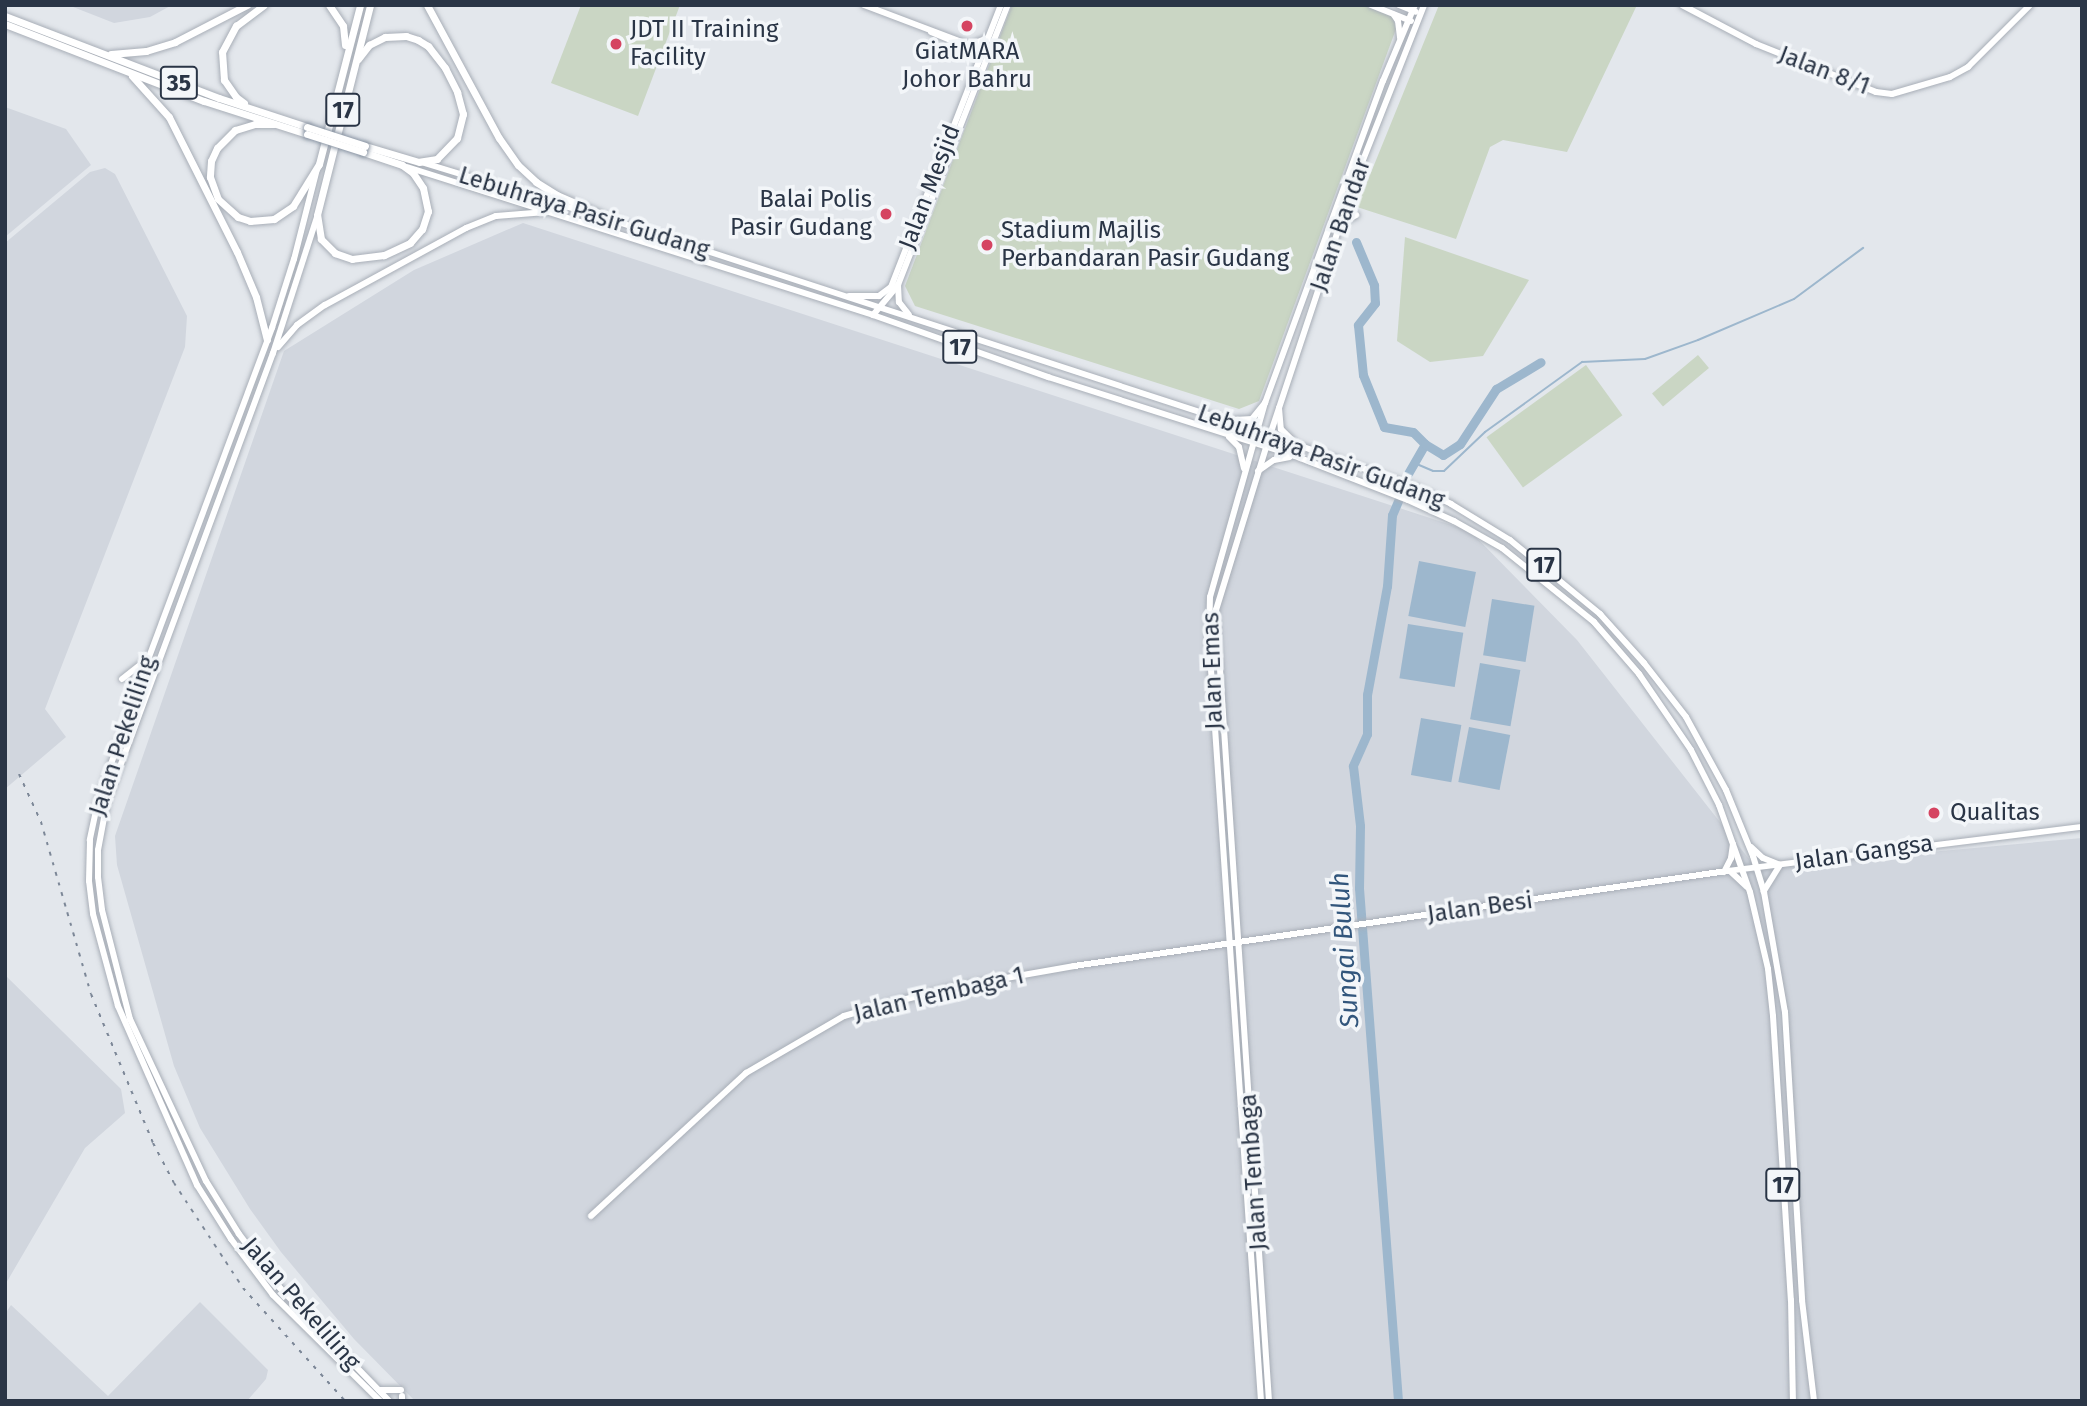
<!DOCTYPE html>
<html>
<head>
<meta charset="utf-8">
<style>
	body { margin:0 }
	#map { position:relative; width:2087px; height:1406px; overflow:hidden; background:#e3e7ec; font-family:"Fira Sans",sans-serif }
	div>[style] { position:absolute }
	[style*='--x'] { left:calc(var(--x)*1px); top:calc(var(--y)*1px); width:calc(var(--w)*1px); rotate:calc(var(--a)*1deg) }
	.built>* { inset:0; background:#d1d6de }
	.green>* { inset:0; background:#cad6c4; transform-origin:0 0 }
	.water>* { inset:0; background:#9db7cd; transform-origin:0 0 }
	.stream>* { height:2px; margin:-1px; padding:0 1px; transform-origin:1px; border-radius:1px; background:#9db7cd }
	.river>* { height:9px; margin:-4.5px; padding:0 4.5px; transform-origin:4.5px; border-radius:4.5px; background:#9db7cd }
	.roads { filter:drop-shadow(0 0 2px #a8aeb7) drop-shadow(0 0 2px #a8aeb7) }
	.secondary>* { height:6px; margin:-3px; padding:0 3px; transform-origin:3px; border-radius:3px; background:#fff }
	.primary>* { height:6px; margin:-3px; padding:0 3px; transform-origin:3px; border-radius:3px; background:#fff }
	.highway>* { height:7px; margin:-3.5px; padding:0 3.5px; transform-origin:3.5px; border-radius:3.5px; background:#fff }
	.rail>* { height:2px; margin-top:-1px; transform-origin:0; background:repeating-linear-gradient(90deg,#7c8797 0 3.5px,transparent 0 10.5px) }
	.bridges { filter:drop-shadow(0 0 2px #8a95a4) drop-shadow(0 0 2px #8a95a4) }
	.highway-bridge>* { height:7px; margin:-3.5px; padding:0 3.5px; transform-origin:3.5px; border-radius:3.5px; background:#fff }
	.dots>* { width:19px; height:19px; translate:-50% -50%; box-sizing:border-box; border:4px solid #f3f6f9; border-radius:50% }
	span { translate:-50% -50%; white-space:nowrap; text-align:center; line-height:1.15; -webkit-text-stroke:7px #f3f6f9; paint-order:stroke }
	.shield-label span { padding:2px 5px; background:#f3f6f9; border:2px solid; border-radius:5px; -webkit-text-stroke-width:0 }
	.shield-label { font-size:23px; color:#2a3546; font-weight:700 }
	.poi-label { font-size:24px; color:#2a3546 }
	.left { translate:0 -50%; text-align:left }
	.right { translate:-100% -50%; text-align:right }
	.street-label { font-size:24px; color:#2a3546 }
	.water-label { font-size:26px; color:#32567c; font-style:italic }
	.frame { position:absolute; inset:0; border:7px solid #2a3546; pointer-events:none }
</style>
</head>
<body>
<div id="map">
	<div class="built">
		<div style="clip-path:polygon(68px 5px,172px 5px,150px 17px,114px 23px)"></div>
		<div style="clip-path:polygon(5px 107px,66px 129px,91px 165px,5px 237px)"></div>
		<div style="clip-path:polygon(105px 168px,115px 174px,187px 316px,185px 347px,45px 709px,66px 737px,5px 789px,5px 243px,90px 172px)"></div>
		<div style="clip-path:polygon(523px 223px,1470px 531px,1577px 640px,1756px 868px,2082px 838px,2082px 1401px,415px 1401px,354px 1339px,281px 1252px,250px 1209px,200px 1128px,174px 1066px,117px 865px,115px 836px,284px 351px,414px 270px)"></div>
		<div style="clip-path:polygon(5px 975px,121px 1089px,125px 1113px,85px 1148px,5px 1285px)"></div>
		<div style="clip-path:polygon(200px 1302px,268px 1370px,266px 1379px,247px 1401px,5px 1401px,5px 1314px,11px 1305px,108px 1396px)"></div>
	</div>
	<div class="green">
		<div style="clip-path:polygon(581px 5px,680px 5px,638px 116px,551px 83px)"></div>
		<div style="clip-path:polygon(1012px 5px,1362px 5px,1393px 17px,1396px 29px,1259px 401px,1239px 409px,915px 306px,905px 286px)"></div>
		<div style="clip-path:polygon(1439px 5px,1637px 5px,1567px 152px,1503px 140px,1490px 147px,1456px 239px,1357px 207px)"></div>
		<div style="clip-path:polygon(1405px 237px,1529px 280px,1483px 356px,1430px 362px,1397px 341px)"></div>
		<div style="left:1698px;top:355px;width:17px;height:60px;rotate:50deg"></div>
		<div style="left:1586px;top:365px;width:62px;height:123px;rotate:54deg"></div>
	</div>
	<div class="water">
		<div style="left:1419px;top:561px;width:58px;height:56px;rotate:11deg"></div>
		<div style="left:1492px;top:599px;width:43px;height:57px;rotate:9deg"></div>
		<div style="left:1408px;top:624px;width:56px;height:55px;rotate:9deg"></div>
		<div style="left:1480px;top:663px;width:41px;height:57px;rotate:10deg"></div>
		<div style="left:1421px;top:718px;width:41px;height:58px;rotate:10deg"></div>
		<div style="left:1469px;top:727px;width:42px;height:56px;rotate:11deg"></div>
	</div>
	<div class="stream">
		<div style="--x:1412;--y:462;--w:23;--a:23"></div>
		<div style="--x:1433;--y:471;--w:11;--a:0"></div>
		<div style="--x:1444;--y:471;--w:57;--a:-43.6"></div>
		<div style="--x:1485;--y:432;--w:120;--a:-35.8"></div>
		<div style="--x:1582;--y:362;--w:63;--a:-2.7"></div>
		<div style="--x:1645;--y:359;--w:56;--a:-19.7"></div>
		<div style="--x:1698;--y:340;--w:104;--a:-23.1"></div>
		<div style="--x:1794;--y:299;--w:86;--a:-36.5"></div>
	</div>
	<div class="river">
		<div style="--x:1356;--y:242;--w:47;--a:67.3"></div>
		<div style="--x:1374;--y:285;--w:18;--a:87"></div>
		<div style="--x:1375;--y:303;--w:28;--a:128"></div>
		<div style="--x:1358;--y:325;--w:50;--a:84.3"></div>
		<div style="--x:1363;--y:375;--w:56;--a:68"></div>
		<div style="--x:1384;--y:427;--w:29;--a:10"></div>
		<div style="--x:1413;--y:432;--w:17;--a:45"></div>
		<div style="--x:1425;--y:444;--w:34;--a:120"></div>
		<div style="--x:1425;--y:444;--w:21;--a:31"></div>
		<div style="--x:1443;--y:455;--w:20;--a:-33"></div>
		<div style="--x:1460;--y:444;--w:66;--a:-56.8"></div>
		<div style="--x:1496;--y:389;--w:52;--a:-31"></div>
		<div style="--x:1398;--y:501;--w:15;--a:113"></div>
		<div style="--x:1392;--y:515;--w:71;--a:94"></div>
		<div style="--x:1387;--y:586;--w:111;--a:100.4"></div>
		<div style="--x:1367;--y:695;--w:39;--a:90"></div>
		<div style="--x:1367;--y:734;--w:35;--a:114"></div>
		<div style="--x:1353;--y:766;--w:60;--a:83.3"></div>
		<div style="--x:1360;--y:826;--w:62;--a:90.9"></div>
		<div style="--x:1359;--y:888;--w:514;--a:85.65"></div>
	</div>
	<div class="roads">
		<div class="secondary">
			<div style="--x:864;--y:5;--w:113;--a:20.7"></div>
			<div style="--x:970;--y:45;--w:17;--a:-21"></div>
			<div style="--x:1371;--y:5;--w:43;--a:21.8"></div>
			<div style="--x:1399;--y:5;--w:18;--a:22"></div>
			<div style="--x:1682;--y:5;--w:84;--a:27.8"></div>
			<div style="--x:1756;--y:44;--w:129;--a:21.8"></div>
			<div style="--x:1876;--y:92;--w:16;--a:7"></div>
			<div style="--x:1892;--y:94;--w:60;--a:-16.3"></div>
			<div style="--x:1950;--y:77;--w:21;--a:-29"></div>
			<div style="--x:1968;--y:67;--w:88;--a:-45"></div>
			<div style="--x:1394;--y:15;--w:7;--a:56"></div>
			<div style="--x:1398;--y:21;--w:17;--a:83"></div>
			<div style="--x:931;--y:32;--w:57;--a:22.5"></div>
			<div style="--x:1343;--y:222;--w:15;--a:-28"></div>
			<div style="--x:849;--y:296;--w:30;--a:0"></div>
			<div style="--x:879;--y:296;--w:15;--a:-37"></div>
			<div style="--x:891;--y:287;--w:303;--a:-68.7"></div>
			<div style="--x:873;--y:315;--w:39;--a:-50"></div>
			<div style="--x:898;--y:285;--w:301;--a:-68.6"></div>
			<div style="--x:591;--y:1216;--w:211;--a:-42.7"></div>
			<div style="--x:746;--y:1073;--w:113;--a:-30.2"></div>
			<div style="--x:844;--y:1016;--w:40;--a:-16"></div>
			<div style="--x:882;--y:1005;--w:75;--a:-13.9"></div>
			<div style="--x:955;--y:987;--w:121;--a:-10"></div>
			<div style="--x:1074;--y:966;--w:660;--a:-8.28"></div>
			<div style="--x:1727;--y:871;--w:358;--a:-7.1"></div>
			<div style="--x:1261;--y:1401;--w:763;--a:-93.91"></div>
			<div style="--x:1209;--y:640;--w:43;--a:-88.7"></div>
			<div style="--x:1210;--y:597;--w:202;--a:-74.2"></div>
			<div style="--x:1265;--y:403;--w:343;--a:-69.9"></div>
			<div style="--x:1383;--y:81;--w:82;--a:-67.2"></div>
			<div style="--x:1269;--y:1401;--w:793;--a:-93.83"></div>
			<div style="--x:1216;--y:610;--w:170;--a:-72.9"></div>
			<div style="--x:1266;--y:447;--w:278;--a:-71.6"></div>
			<div style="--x:1354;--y:183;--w:191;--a:-68.5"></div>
		</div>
		<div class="primary">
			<div style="--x:421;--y:162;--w:188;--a:17"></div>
			<div style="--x:407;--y:167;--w:489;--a:17.6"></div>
			<div style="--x:873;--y:315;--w:186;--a:19.5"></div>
			<div style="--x:1048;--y:377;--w:259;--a:17.7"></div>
			<div style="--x:1295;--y:456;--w:121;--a:21.3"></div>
			<div style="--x:1408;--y:500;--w:51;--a:24.5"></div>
			<div style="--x:1454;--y:521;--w:55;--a:29.4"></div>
			<div style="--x:1502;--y:548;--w:118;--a:38.8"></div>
			<div style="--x:1594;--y:622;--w:69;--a:49.1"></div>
			<div style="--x:1639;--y:674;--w:92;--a:55.6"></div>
			<div style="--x:1691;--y:750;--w:62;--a:63"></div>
			<div style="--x:1719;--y:805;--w:92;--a:70.4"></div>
			<div style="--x:1750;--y:892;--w:79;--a:76.8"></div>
			<div style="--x:1768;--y:969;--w:47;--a:83.9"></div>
			<div style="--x:1773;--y:1016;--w:285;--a:86.4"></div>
			<div style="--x:1791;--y:1300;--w:101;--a:88.9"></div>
			<div style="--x:317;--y:169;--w:93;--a:104.3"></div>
			<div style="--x:294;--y:259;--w:72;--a:107.7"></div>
			<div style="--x:272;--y:328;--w:353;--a:110.5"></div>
			<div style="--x:148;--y:659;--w:151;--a:109.4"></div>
			<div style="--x:98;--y:801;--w:40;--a:102"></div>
			<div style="--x:90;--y:840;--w:41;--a:91.4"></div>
			<div style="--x:89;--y:881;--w:33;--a:83"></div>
			<div style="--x:93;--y:914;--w:95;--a:74.8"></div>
			<div style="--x:118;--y:1006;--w:196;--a:66.2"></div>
			<div style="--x:197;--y:1185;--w:64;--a:57.8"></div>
			<div style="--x:231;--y:1239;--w:70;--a:53.1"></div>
			<div style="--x:273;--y:1295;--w:151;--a:44.7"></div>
			<div style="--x:317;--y:217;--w:143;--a:107.9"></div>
			<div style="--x:273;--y:353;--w:479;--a:110.3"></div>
			<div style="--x:107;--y:802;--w:49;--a:100.6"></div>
			<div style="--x:98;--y:850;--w:27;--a:90"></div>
			<div style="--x:98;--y:877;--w:33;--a:83"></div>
			<div style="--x:102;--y:910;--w:113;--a:75.6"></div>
			<div style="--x:130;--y:1019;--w:179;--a:64.9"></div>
			<div style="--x:206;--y:1181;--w:62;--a:58.1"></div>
			<div style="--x:239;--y:1234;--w:68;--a:52.8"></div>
			<div style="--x:280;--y:1288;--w:157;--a:46"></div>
			<div style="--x:615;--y:221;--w:689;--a:18.09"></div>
			<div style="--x:1270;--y:435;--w:154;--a:19.7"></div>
			<div style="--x:1415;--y:487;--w:40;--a:25"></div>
			<div style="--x:1451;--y:504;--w:69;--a:31.4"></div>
			<div style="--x:1510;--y:540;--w:117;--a:39.4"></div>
			<div style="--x:1600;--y:614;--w:66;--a:48.1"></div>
			<div style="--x:1644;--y:663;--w:68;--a:52.1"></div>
			<div style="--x:1686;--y:717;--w:83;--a:61.3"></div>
			<div style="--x:1726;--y:790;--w:71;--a:67.8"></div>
			<div style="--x:1753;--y:856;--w:38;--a:73"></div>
			<div style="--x:1764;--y:892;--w:122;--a:80.1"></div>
			<div style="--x:1785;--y:1012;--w:289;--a:86.6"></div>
			<div style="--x:1802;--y:1300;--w:102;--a:83.2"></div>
			<div style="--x:898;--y:285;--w:17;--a:87"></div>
			<div style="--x:899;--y:302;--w:16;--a:52"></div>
			<div style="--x:278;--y:347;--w:29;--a:-49"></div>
			<div style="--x:297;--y:325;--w:34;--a:-36"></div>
			<div style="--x:325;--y:305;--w:161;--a:-28.6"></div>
			<div style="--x:466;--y:228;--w:32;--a:-22"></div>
			<div style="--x:496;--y:216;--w:50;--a:-4.6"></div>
			<div style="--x:1279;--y:408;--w:21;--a:85"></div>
			<div style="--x:1281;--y:429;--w:18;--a:45"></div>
			<div style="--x:1234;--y:420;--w:18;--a:-3"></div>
			<div style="--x:1252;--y:419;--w:21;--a:-51"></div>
			<div style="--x:1229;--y:437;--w:14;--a:45"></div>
			<div style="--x:1239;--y:447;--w:22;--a:77"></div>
			<div style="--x:1258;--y:471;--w:19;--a:-35"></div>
			<div style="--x:1274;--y:460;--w:16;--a:-11"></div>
			<div style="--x:122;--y:679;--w:33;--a:-38"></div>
			<div style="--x:1751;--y:847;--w:16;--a:43"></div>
			<div style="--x:1763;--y:858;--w:18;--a:22"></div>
			<div style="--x:1780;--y:865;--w:31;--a:122"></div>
			<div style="--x:1730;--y:871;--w:23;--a:43"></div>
			<div style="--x:1724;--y:872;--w:16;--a:-63"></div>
			<div style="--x:1731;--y:858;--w:14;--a:-82"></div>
			<div style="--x:379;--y:1390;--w:22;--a:0"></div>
			<div style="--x:402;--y:1396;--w:5;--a:90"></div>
		</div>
		<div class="highway">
			<div style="--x:329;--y:5;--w:25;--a:56"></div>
			<div style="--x:343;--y:26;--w:19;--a:84"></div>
			<div style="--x:427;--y:5;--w:151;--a:61.6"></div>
			<div style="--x:499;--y:138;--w:33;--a:55"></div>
			<div style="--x:518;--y:165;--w:25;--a:43"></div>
			<div style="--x:536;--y:182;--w:25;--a:32"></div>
			<div style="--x:557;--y:195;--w:68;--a:23.5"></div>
			<div style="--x:5;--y:16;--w:229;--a:21"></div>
			<div style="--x:219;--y:98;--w:93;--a:18.2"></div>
			<div style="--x:5;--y:24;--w:213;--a:21.2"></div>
			<div style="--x:204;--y:101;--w:108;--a:17.8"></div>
			<div style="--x:111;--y:54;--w:35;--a:-5"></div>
			<div style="--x:146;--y:51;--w:30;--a:-17"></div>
			<div style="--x:175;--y:42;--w:81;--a:-27.2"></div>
			<div style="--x:358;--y:59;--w:18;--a:-52"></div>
			<div style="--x:369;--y:45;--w:18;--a:-27"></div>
			<div style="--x:385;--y:37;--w:21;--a:-3"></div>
			<div style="--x:406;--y:36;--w:13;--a:18"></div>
			<div style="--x:418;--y:40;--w:12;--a:31"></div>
			<div style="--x:428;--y:46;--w:28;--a:52"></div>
			<div style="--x:445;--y:68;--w:27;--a:63"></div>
			<div style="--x:457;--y:92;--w:23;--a:75"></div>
			<div style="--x:463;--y:114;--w:25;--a:104"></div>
			<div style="--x:457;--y:138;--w:29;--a:134"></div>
			<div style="--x:437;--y:159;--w:18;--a:171"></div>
			<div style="--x:419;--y:162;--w:56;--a:-163.5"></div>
			<div style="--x:132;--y:76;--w:55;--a:47.9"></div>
			<div style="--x:169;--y:117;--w:151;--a:63.3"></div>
			<div style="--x:237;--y:252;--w:49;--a:67.1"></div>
			<div style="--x:256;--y:297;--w:44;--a:75.7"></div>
			<div style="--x:244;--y:103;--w:10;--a:-143"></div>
			<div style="--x:236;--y:97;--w:21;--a:-125"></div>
			<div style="--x:224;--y:80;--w:28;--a:-94"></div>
			<div style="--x:222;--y:52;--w:30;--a:-62"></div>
			<div style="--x:236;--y:26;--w:35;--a:-37"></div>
			<div style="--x:274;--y:124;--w:19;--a:180"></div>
			<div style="--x:255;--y:124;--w:21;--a:163"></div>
			<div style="--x:235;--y:130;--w:25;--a:135"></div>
			<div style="--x:217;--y:148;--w:14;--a:115"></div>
			<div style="--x:211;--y:161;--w:16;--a:94"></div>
			<div style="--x:210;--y:177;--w:23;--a:70"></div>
			<div style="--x:218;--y:199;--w:27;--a:42"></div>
			<div style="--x:238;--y:217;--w:13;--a:18"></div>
			<div style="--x:250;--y:221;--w:24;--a:-5"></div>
			<div style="--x:274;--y:219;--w:23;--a:-34"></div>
			<div style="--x:293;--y:206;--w:49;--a:-58.2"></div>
			<div style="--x:319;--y:164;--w:164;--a:-75.5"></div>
			<div style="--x:363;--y:152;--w:41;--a:18.4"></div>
			<div style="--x:402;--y:165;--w:14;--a:36"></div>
			<div style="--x:413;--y:173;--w:18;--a:56"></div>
			<div style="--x:423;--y:188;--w:24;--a:78"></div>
			<div style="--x:428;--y:211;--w:19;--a:108"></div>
			<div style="--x:422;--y:229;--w:18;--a:131"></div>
			<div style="--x:410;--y:243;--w:29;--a:155"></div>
			<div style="--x:384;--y:255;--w:32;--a:173"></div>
			<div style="--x:352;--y:259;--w:18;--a:-161"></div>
			<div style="--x:335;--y:253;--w:20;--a:-135"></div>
			<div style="--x:321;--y:239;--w:24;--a:-99"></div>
			<div style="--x:317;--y:215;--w:217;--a:-75.8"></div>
		</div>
	</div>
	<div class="rail">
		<div style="--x:19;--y:774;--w:53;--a:65.4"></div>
		<div style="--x:41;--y:822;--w:179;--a:73.8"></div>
		<div style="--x:91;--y:994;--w:161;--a:67.4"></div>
		<div style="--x:153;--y:1143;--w:45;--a:62.3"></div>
		<div style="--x:174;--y:1183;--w:126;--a:56.7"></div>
		<div style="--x:243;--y:1288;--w:152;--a:47.9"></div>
	</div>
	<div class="bridges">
		<div class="highway-bridge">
			<div style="--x:307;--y:127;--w:61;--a:18.1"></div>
			<div style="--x:307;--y:134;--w:59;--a:17.8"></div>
		</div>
	</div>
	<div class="dots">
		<div style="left:967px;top:26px;background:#d54461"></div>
		<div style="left:616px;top:44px;background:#d54461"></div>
		<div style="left:886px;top:214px;background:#d54461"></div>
		<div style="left:987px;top:245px;background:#d54461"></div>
		<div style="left:1934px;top:813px;background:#d54461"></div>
	</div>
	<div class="shield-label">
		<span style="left:179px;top:83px">35</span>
		<span style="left:343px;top:110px">17</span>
		<span style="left:960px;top:347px">17</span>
		<span style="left:1544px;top:565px">17</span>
		<span style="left:1783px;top:1185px">17</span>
	</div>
	<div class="poi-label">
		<span class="left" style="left:630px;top:44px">JDT II Training<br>Facility</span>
		<span style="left:967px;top:66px">GiatMARA<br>Johor Bahru</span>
		<span class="right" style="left:872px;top:214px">Balai Polis<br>Pasir Gudang</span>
		<span class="left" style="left:1001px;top:245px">Stadium Majlis<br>Perbandaran Pasir Gudang</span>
		<span class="left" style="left:1950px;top:813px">Qualitas</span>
	</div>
	<div class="street-label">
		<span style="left:1824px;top:71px;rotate:21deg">Jalan 8/1</span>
		<span style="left:930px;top:187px;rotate:-69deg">Jalan Mesjid</span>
		<span style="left:584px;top:213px;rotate:17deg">Lebuhraya Pasir Gudang</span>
		<span style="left:1341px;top:225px;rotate:-71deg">Jalan Bandar</span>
		<span style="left:1321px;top:457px;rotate:20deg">Lebuhraya Pasir Gudang</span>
		<span style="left:1213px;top:671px;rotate:-92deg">Jalan Emas</span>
		<span style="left:123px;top:736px;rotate:-72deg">Jalan Pekeliling</span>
		<span style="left:1864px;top:853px;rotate:-8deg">Jalan Gangsa</span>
		<span style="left:1480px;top:908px;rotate:-8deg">Jalan Besi</span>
		<span style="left:939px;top:995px;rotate:-13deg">Jalan Tembaga 1</span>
		<span style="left:1254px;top:1172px;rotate:-94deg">Jalan Tembaga</span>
		<span style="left:301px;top:1304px;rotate:49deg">Jalan Pekeliling</span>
	</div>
	<div class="water-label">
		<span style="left:1345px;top:950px;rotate:-94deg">Sungai Buluh</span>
	</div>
	<div class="frame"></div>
</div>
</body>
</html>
